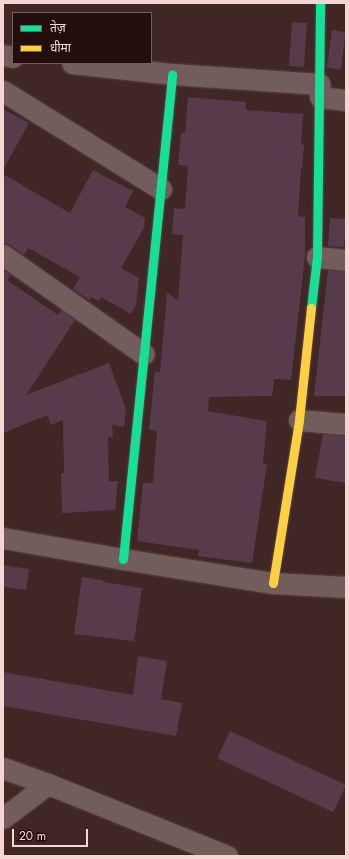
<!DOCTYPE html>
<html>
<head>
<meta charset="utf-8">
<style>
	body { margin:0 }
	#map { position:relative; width:349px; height:859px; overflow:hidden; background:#402625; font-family:Jost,"Noto Sans Devanagari",sans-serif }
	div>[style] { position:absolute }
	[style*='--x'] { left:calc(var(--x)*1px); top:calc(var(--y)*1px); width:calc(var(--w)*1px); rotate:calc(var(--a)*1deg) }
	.building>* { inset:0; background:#583b4a; transform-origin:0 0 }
	.roads { filter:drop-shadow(0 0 1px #5a4343) drop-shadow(0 0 1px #5a4343) }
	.street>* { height:21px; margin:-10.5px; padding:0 10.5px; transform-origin:10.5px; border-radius:10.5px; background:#735d5c }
	.fast>* { height:9px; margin:-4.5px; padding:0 4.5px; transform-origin:4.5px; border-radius:4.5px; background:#16e098 }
	.slow>* { height:9px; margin:-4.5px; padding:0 4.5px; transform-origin:4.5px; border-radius:4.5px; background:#ffcf43 }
	span { translate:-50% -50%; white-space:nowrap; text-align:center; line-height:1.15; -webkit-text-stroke:4px #230e0d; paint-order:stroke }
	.frame { position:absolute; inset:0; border:4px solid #f6d6d3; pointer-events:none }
	.legend { position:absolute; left:12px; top:12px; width:140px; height:52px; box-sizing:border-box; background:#230e0d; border:1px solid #775e5c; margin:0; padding:5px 7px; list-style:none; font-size:12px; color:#f6d6d3 }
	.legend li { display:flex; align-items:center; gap:8px; height:20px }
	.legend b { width:20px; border:1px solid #775e5c }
	.scale { position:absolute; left:12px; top:829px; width:76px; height:18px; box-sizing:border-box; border:2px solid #f6d6d3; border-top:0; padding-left:5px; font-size:12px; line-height:14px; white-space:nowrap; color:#f6d6d3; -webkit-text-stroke:3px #230e0d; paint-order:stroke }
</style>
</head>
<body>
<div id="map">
	<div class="building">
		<div style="left:292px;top:22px;width:15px;height:44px;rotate:4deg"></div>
		<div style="left:332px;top:30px;width:14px;height:38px;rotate:8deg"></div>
		<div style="clip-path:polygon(188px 97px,246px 102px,246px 110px,303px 114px,301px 144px,304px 145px,302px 169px,301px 169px,298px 216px,305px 217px,305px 256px,291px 380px,274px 379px,272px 396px,209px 397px,208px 411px,267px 421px,263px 464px,267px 464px,252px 563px,198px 556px,199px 550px,137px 541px,143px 483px,153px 483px,157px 431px,149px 430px,155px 371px,160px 372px,167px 293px,178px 300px,183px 235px,172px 234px,174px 208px,185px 209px,188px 166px,178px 165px,181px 133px,185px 133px)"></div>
		<div style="clip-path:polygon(3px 109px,29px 123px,3px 170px)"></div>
		<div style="clip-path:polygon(93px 170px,133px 191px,125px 207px,145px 218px,144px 228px,121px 268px,139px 278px,136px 305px,131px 314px,101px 297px,99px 301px,91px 297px,89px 300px,73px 289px,80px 277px,28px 248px,24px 255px,10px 245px,3px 243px,3px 174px,70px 213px)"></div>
		<div style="left:330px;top:218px;width:16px;height:28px;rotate:4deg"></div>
		<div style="clip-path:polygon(3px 270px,11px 275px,7px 280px,58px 315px,61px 310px,75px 320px,26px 395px,109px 363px,126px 409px,124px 427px,112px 425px,113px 437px,108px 437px,109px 481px,118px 481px,115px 510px,62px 513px,61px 473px,64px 473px,63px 420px,51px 425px,47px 415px,3px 433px)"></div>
		<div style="clip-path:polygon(328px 270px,346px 272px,346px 396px,314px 396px)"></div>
		<div style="clip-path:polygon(323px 434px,346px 436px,346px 483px,315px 478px)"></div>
		<div style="clip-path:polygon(3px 565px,29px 569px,26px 590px,3px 587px)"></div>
		<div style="clip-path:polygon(82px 577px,103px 580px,103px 582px,142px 588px,134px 641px,74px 634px)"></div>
		<div style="clip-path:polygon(138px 656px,167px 661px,161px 699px,182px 703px,176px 736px,3px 706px,3px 672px,133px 695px)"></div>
		<div style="left:230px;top:731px;width:128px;height:30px;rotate:25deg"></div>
	</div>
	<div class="roads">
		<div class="street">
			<div style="--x:3;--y:55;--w:10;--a:11"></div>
			<div style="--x:72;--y:63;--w:101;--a:6.3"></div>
			<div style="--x:172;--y:74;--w:148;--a:3.9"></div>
			<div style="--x:3;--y:91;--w:186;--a:31.8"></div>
			<div style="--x:320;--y:97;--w:26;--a:7"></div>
			<div style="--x:3;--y:255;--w:172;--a:35.1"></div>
			<div style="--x:317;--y:257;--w:29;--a:6"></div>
			<div style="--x:299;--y:420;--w:47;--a:4.9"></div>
			<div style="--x:3;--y:538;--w:122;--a:9.9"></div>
			<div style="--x:123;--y:559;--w:152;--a:9.1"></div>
			<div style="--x:273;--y:583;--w:73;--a:3.1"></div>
			<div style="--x:3;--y:768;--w:48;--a:19.6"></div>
			<div style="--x:48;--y:784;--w:193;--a:21.9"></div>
			<div style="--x:3;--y:818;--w:56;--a:-37.1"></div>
		</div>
		<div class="fast">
			<div style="--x:311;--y:308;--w:51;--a:-83.3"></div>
			<div style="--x:317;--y:257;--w:254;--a:-89.3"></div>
			<div style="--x:123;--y:559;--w:487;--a:-84.2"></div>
		</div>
		<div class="slow">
			<div style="--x:273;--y:583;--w:165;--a:-80.9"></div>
			<div style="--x:299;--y:420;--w:113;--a:-83.9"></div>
		</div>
	</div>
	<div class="frame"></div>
	<ul class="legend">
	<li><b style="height:5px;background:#16e098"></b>तेज़</li>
	<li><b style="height:5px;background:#ffcf43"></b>धीमा</li>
	</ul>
	<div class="scale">20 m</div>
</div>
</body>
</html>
